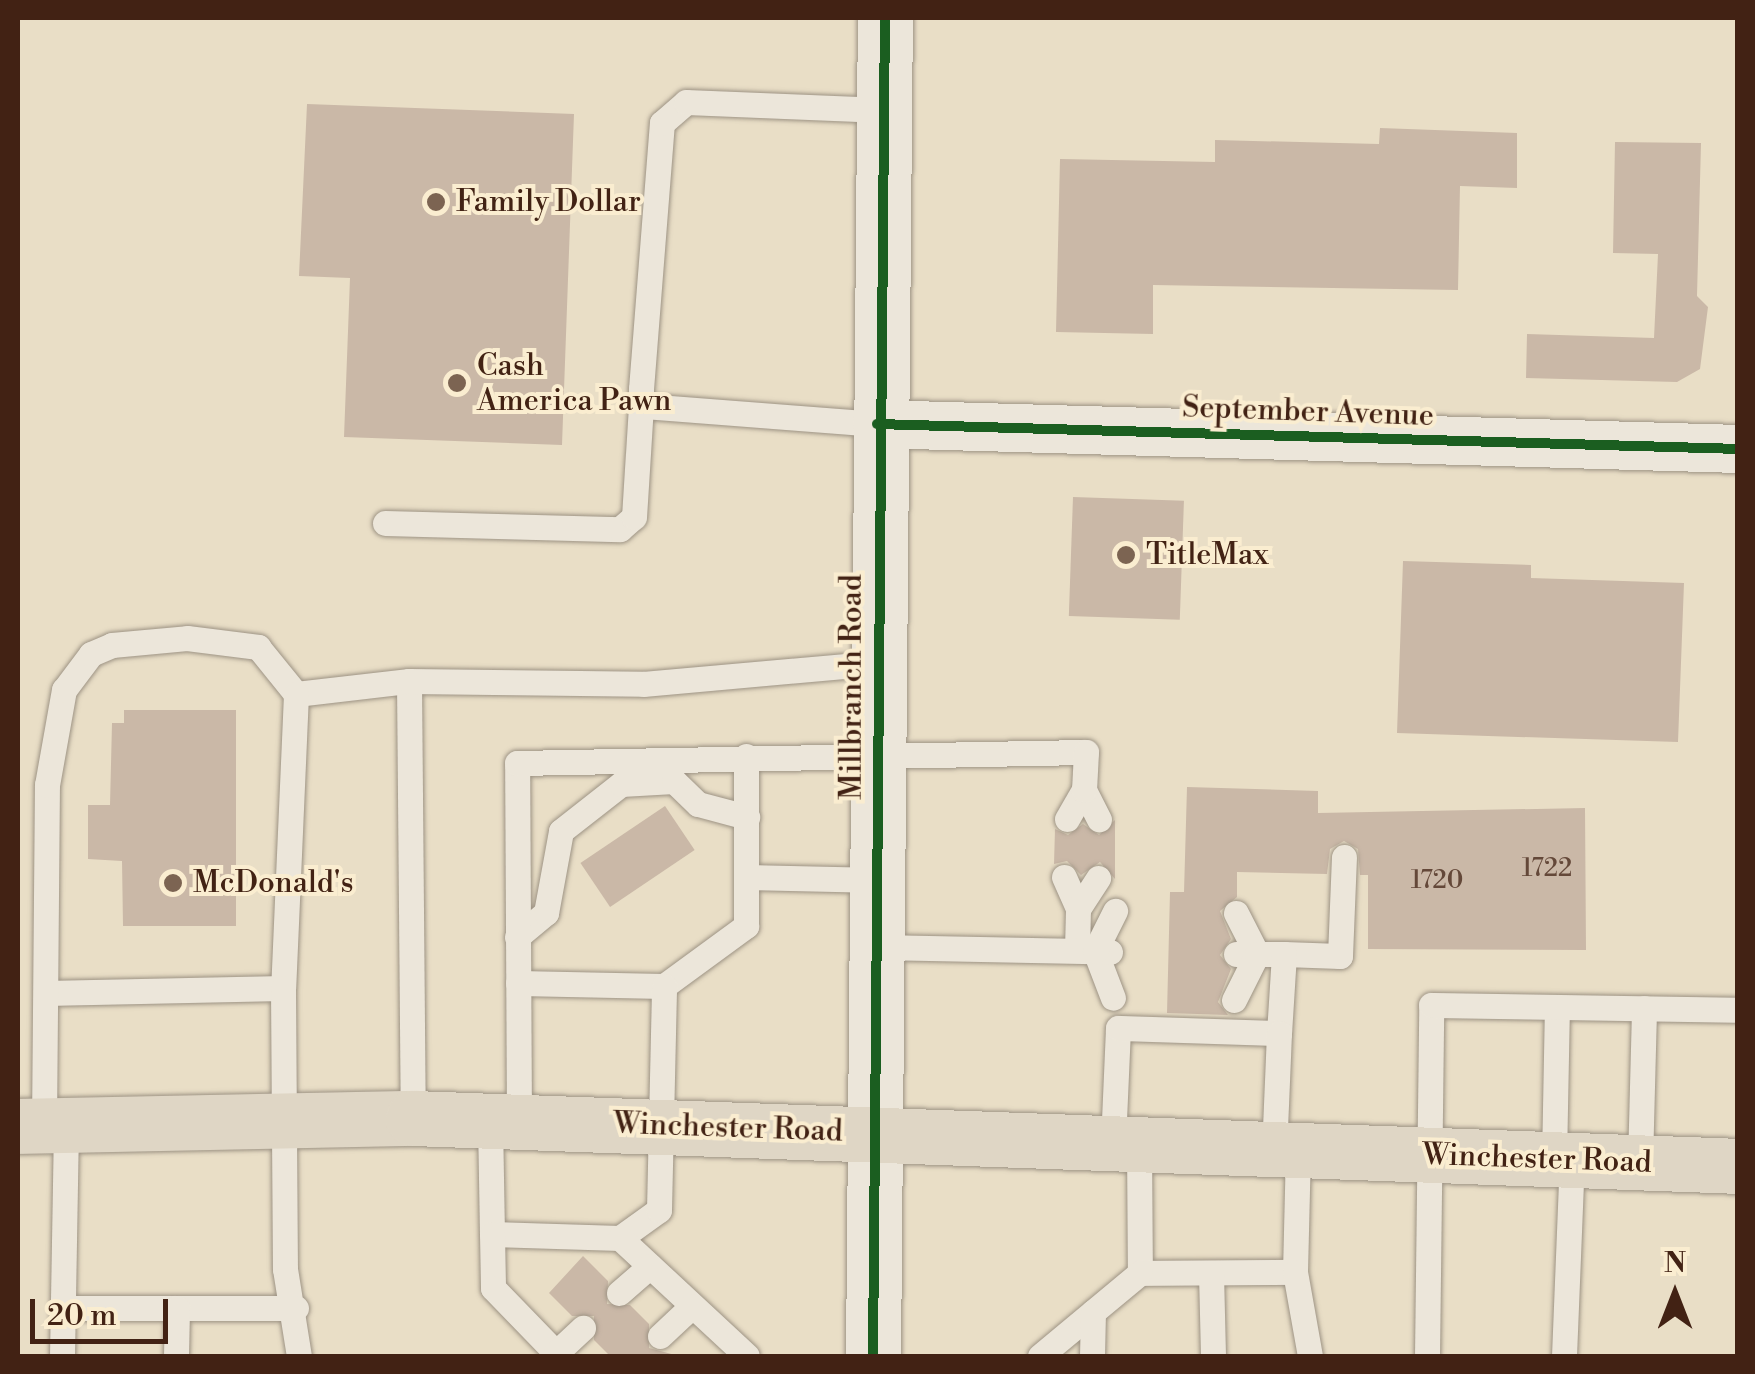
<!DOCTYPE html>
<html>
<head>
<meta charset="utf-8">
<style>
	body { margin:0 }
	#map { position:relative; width:1755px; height:1374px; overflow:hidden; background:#e9dec6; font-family:"Libre Bodoni",serif }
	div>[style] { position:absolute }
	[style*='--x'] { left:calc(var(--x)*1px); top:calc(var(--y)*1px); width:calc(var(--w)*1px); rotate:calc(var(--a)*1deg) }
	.building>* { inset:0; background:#cab8a7; transform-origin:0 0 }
	.roads { filter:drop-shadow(0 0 2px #9d9384) drop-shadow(0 0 2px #9d9384) }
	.lane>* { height:25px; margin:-12.5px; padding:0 12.5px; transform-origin:12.5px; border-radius:12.5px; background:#ece6da }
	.street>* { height:48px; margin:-24px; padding:0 24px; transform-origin:24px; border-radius:24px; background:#ece6da }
	.secondary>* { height:55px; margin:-27.5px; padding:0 27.5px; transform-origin:27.5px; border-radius:27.5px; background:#ece6da }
	.primary>* { height:55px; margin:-27.5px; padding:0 27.5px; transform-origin:27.5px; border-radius:27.5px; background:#dfd6c5 }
	.cycleway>* { height:10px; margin:-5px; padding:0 5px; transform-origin:5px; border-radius:5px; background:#1b5e20 }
	.dots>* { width:28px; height:28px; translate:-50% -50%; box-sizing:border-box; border:5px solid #faedd0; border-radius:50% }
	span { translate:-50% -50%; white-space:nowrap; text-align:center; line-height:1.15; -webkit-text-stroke:8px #faedd0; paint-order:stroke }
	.number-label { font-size:25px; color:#644839 }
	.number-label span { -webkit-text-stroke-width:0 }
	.poi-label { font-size:30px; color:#422214 }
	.left { translate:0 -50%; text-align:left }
	.street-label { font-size:30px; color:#422214 }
	.frame { position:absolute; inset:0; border:20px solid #422214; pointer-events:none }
	.north { position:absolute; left:1625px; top:1244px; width:100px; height:100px; -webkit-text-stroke:8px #faedd0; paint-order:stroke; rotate:0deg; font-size:28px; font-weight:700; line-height:40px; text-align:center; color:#422214 }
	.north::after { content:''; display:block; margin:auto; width:35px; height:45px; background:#422214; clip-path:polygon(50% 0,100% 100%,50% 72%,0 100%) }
	.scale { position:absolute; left:30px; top:1299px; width:138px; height:45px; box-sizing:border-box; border:5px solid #422214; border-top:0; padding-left:12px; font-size:30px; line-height:35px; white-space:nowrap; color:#422214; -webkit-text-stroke:8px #faedd0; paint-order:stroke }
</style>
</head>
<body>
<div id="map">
	<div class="building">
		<div style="clip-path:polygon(307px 104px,574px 114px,562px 445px,344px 437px,350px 278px,299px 276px)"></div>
		<div style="clip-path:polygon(1380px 128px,1517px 133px,1517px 188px,1460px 186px,1458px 290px,1153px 285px,1153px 334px,1056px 332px,1060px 159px,1215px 162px,1215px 140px,1379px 144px)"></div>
		<div style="clip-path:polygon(1615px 142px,1701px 143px,1697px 296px,1708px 307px,1700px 369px,1677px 382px,1526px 378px,1527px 334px,1654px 338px,1658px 254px,1613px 253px)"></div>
		<div style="left:1073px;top:497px;width:111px;height:119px;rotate:2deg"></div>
		<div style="clip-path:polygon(1403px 561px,1531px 565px,1531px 578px,1684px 583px,1678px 742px,1397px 733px)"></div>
		<div style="clip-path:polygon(124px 710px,236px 710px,236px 926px,123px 926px,122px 861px,88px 859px,88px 805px,110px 805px,112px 723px,124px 723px)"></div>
		<div style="clip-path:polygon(1187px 787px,1318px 791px,1318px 813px,1585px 808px,1586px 950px,1368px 949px,1368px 875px,1360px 875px,1358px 849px,1344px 841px,1330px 849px,1327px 874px,1237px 872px,1237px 897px,1220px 911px,1231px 939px,1220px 955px,1231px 969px,1218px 1002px,1228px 1015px,1167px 1013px,1170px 892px,1184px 892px)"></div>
		<div style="left:665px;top:806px;width:53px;height:102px;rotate:56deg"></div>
		<div style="clip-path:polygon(1115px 820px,1115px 879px,1100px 862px,1081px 875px,1067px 861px,1054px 864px,1055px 829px,1068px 835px,1083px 824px,1099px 835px)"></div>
		<div style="clip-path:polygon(583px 1256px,608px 1281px,607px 1304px,630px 1305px,649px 1324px,649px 1348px,679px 1356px,610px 1356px,594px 1340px,594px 1316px,572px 1316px,549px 1293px)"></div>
	</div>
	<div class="roads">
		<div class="lane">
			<div style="--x:877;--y:424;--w:237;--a:-175.6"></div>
			<div style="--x:641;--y:406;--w:17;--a:-90"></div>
			<div style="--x:641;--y:389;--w:267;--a:-85.5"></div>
			<div style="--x:662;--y:123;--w:32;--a:-41"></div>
			<div style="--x:686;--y:102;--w:197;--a:2.3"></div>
			<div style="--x:385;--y:523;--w:235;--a:1.5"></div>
			<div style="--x:620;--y:529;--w:18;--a:-41"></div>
			<div style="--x:634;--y:517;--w:111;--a:-86.4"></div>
			<div style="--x:409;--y:681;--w:437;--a:89.5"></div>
			<div style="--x:296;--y:694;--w:114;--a:-6.6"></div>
			<div style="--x:409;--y:681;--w:234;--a:0.7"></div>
			<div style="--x:643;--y:684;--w:235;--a:-5.1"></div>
			<div style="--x:1067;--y:819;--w:34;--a:-60"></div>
			<div style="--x:1084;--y:790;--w:33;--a:63"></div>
			<div style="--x:747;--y:877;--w:131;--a:1.3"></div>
			<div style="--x:1064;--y:877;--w:35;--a:66"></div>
			<div style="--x:1078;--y:909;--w:40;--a:91.4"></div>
			<div style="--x:1078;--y:909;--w:37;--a:-57"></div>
			<div style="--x:1236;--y:913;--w:46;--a:62.9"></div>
			<div style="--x:1257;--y:954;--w:21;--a:180"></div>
			<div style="--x:517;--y:937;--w:38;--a:-40"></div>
			<div style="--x:546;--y:913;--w:83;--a:-79.6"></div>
			<div style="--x:561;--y:831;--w:76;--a:-38.1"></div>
			<div style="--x:621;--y:784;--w:53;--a:-3.2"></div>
			<div style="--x:674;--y:781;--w:33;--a:44"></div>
			<div style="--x:698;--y:804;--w:51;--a:14.9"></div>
			<div style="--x:878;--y:947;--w:217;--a:1.1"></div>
			<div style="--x:1095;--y:951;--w:50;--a:69"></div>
			<div style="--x:1110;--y:952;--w:15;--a:-176"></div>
			<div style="--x:1095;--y:951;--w:45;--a:-63.4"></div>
			<div style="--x:1284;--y:954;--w:56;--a:2"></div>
			<div style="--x:1340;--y:956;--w:99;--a:-87.7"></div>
			<div style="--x:518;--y:983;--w:146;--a:1.2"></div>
			<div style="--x:664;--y:986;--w:102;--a:-36.2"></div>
			<div style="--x:746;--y:926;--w:170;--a:-90"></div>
			<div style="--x:46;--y:993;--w:237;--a:-1.2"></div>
			<div style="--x:1234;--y:1000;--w:51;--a:-63.4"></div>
			<div style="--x:1257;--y:954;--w:27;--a:0"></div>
			<div style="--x:1284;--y:954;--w:79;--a:93.6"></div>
			<div style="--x:490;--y:1120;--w:114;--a:89"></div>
			<div style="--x:492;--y:1234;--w:128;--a:1.8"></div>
			<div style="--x:620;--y:1238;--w:48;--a:-35.7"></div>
			<div style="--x:659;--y:1210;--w:224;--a:-88.7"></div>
			<div style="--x:519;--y:1121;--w:358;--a:-90.3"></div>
			<div style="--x:517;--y:763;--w:569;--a:-1.11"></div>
			<div style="--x:1086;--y:752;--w:38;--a:93"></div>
			<div style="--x:44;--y:1125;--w:340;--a:-89.5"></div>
			<div style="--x:47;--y:785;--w:97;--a:-79.9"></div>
			<div style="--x:64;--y:690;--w:45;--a:-53.1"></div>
			<div style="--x:91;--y:654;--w:23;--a:-23"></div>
			<div style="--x:112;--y:645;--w:75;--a:-5.3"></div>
			<div style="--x:187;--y:638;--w:72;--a:7.2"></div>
			<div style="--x:258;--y:647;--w:60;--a:51"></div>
			<div style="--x:296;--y:694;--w:294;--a:92.5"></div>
			<div style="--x:283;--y:988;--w:281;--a:89.6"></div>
			<div style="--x:285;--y:1269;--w:88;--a:80.9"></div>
			<div style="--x:1113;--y:1143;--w:115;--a:-87.5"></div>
			<div style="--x:1118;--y:1028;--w:161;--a:1.8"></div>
			<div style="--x:1279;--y:1033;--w:117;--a:92.4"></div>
			<div style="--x:1139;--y:1143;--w:130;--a:89.6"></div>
			<div style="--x:1140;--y:1273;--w:155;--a:-0.4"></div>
			<div style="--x:1295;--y:1272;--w:122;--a:-88.6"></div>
			<div style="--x:1554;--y:1160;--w:153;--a:-88.9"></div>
			<div style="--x:1640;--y:1163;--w:155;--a:-88.5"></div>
			<div style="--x:492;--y:1234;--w:54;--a:88.9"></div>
			<div style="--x:493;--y:1288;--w:95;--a:45.9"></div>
			<div style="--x:620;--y:1238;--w:173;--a:42.9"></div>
			<div style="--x:1295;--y:1272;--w:85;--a:79.9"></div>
			<div style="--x:1211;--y:1273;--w:83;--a:88.6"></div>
			<div style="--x:619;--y:1293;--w:41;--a:-41.1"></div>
			<div style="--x:63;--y:1308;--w:233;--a:0"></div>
			<div style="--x:660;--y:1336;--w:44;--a:-43.2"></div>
			<div style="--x:556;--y:1353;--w:37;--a:-43"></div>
			<div style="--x:62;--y:1356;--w:232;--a:-89"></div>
			<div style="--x:176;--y:1356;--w:48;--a:-88.8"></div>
			<div style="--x:1040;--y:1356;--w:130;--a:-39.7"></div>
			<div style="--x:1092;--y:1356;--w:44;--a:-88.7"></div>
			<div style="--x:1427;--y:1356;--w:351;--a:-89.3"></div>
			<div style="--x:1431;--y:1005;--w:307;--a:0.9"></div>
			<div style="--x:1564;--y:1356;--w:196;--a:-87.7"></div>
		</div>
		<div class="street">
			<div style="--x:877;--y:424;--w:861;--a:1.66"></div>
		</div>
		<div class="secondary">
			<div style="--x:873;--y:1356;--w:1338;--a:-89.49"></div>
		</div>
		<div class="primary">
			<div style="--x:18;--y:1126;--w:395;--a:-1.2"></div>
			<div style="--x:413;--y:1118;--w:1326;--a:2.07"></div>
		</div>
	</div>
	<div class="cycleway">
		<div style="--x:877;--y:424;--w:861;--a:1.66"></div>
		<div style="--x:873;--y:1356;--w:1338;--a:-89.49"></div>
	</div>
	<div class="dots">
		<div style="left:436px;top:202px;background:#7c6452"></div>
		<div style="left:457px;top:383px;background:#7c6452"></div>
		<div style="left:1126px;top:555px;background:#7c6452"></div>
		<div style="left:173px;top:883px;background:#7c6452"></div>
	</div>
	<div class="number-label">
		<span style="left:1547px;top:869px">1722</span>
		<span style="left:1437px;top:881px">1720</span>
	</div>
	<div class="poi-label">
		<span class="left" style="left:456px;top:202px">Family Dollar</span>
		<span class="left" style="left:477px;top:383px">Cash<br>America Pawn</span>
		<span class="left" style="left:1146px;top:555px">TitleMax</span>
		<span class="left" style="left:193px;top:883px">McDonald's</span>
	</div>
	<div class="street-label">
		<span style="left:1308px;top:412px;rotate:2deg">September Avenue</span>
		<span style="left:852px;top:687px;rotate:-90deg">Millbranch Road</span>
		<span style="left:728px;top:1128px;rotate:2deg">Winchester Road</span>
		<span style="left:1537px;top:1159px;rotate:2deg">Winchester Road</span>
	</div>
	<div class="frame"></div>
	<div class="north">N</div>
	<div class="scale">20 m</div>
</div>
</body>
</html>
